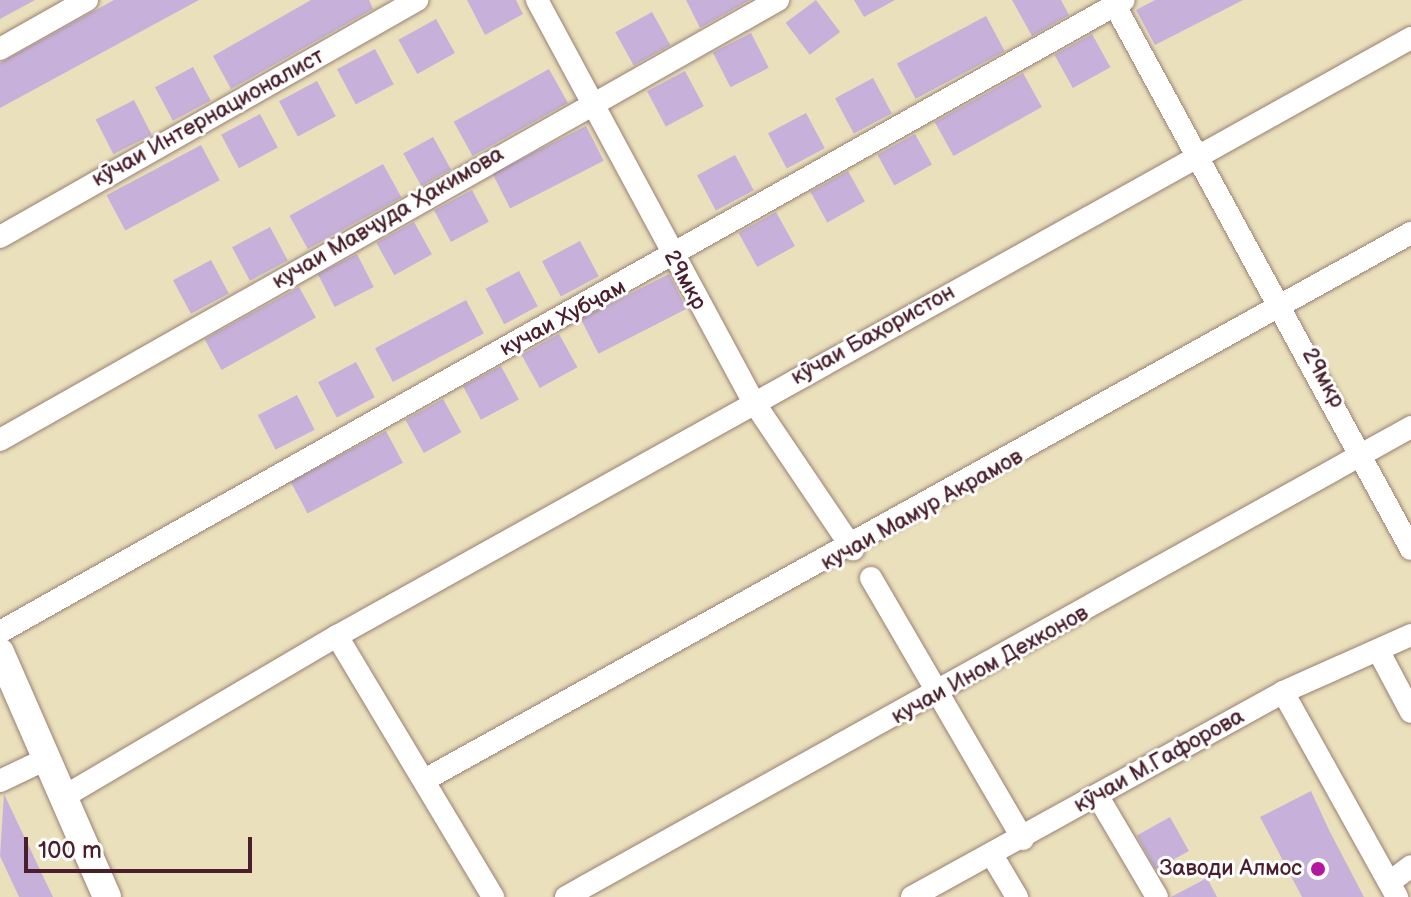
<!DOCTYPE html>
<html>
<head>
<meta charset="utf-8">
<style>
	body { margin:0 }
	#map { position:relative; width:1411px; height:897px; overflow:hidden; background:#ebe0bc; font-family:"Balsamiq Sans",sans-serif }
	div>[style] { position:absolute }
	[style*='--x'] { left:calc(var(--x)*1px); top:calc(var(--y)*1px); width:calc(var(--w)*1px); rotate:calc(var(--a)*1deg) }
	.building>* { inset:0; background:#c7b1da; transform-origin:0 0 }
	.roads { filter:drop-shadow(0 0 2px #9a8074) drop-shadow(0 0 2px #9a8074) }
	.minor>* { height:22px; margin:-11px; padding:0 11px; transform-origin:11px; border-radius:11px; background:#fff }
	.major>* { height:28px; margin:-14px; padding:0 14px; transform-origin:14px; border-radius:14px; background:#fff }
	.dots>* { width:22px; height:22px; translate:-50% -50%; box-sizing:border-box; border:4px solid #fff; border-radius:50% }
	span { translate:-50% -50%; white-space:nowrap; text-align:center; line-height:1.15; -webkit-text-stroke:6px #fff; paint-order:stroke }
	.street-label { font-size:22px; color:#4a1f2b }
	.poi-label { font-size:22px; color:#4a1f2b }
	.right { translate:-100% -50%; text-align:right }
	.scale { position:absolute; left:24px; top:837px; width:228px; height:36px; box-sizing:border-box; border:4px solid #4a1f2b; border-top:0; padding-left:10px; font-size:24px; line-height:28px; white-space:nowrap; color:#4a1f2b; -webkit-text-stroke:6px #fff; paint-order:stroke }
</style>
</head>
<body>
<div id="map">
	<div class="building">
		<div style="clip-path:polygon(0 0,35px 0,0 19px)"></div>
		<div style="clip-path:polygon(114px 0,199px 0,0 108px,0 63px)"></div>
		<div style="clip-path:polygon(311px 0,369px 0,373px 9px,231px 89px,213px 56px)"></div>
		<div style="clip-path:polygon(467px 0,516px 0,523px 14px,485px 35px)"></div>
		<div style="clip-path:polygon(686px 0,750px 0,700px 28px)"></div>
		<div style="left:816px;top:0;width:40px;height:38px;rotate:53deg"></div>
		<div style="clip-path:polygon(854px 0,895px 0,864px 17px)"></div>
		<div style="clip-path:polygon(1012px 0,1061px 0,1069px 15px,1032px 36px)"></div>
		<div style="clip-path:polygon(1155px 0,1243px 0,1155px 45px,1136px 10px)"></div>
		<div style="left:652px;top:12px;width:38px;height:42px;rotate:61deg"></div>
		<div style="left:986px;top:16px;width:40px;height:101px;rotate:62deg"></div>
		<div style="left:436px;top:19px;width:39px;height:43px;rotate:61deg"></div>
		<div style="left:751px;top:33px;width:39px;height:43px;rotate:63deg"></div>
		<div style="left:1092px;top:34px;width:38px;height:43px;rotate:61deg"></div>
		<div style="left:375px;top:49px;width:40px;height:43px;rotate:62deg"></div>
		<div style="left:193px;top:67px;width:38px;height:43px;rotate:62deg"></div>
		<div style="left:549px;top:69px;width:39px;height:109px;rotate:61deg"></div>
		<div style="left:685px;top:71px;width:40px;height:43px;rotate:62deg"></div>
		<div style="left:1023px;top:73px;width:39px;height:101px;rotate:61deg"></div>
		<div style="left:873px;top:78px;width:40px;height:43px;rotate:62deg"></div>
		<div style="left:317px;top:81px;width:40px;height:43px;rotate:62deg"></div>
		<div style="left:134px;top:100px;width:39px;height:43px;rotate:63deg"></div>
		<div style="left:806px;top:113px;width:40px;height:43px;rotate:62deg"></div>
		<div style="left:260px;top:114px;width:38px;height:44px;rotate:62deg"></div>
		<div style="left:586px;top:126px;width:39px;height:105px;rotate:63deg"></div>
		<div style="left:915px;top:134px;width:35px;height:43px;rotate:61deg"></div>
		<div style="left:433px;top:137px;width:37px;height:34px;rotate:61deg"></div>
		<div style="left:201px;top:145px;width:40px;height:107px;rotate:62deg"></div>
		<div style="left:735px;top:155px;width:40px;height:43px;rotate:62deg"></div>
		<div style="left:383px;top:164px;width:38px;height:107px;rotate:61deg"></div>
		<div style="left:848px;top:171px;width:35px;height:43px;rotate:61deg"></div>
		<div style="left:472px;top:190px;width:36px;height:43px;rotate:62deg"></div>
		<div style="left:776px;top:212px;width:39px;height:43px;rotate:61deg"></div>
		<div style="left:414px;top:222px;width:37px;height:43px;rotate:61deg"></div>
		<div style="left:270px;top:227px;width:38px;height:43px;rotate:62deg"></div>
		<div style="left:580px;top:241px;width:40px;height:43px;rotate:62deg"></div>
		<div style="left:357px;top:254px;width:37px;height:44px;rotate:63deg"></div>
		<div style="left:211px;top:260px;width:38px;height:43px;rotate:62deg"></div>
		<div style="left:519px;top:271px;width:40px;height:38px;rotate:62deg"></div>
		<div style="left:669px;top:274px;width:39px;height:99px;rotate:63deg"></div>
		<div style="left:299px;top:287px;width:35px;height:108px;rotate:61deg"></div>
		<div style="left:466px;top:300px;width:38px;height:103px;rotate:62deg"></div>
		<div style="left:559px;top:334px;width:38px;height:43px;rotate:61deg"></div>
		<div style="left:356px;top:362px;width:40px;height:43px;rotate:62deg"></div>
		<div style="left:501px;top:366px;width:38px;height:43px;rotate:62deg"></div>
		<div style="left:297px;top:395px;width:39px;height:44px;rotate:63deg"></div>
		<div style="left:443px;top:399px;width:38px;height:43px;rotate:61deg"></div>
		<div style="left:386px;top:431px;width:36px;height:108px;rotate:62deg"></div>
		<div style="clip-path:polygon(1311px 791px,1329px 830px,1364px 897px,1302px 897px,1260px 817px)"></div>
		<div style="clip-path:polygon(4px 794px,53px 897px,19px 897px,0 856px)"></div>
		<div style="left:1170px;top:817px;width:39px;height:38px;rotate:61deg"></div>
		<div style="clip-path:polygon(1207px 878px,1217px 897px,1171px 897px)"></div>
	</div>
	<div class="roads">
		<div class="minor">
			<div style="--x:537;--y:0;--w:455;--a:61.7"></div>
			<div style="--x:753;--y:401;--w:179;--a:56"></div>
			<div style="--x:1112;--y:0;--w:625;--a:61.43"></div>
			<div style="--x:0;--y:49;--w:100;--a:-29.4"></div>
			<div style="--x:0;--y:237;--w:480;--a:-29.6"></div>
			<div style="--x:0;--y:440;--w:894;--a:-29.49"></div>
			<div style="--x:871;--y:578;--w:302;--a:59.8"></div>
			<div style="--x:0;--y:632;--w:1289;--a:-29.35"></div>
			<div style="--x:337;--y:636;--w:304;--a:59.1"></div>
			<div style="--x:1378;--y:650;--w:70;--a:62"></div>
			<div style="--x:1283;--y:692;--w:235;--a:60.9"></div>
			<div style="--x:428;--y:778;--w:1124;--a:-29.01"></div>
			<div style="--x:0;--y:781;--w:51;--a:-25.6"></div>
			<div style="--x:1097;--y:795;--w:118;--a:59.5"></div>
			<div style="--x:65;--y:796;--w:316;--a:-30.5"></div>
			<div style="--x:337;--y:636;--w:1229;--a:-29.11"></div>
			<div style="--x:992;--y:855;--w:49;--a:59.2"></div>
			<div style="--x:1390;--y:882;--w:26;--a:-37"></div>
			<div style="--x:566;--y:897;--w:967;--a:-29.08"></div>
			<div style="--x:912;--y:897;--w:424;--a:-28.9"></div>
			<div style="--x:1283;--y:692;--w:140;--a:-24"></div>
		</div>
		<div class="major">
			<div style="--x:0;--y:652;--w:267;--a:66.4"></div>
		</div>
	</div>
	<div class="dots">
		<div style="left:1318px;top:869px;background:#b5179e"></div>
	</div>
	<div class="street-label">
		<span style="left:208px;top:118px;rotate:-29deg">кӯчаи Интернационалист</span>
		<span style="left:388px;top:218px;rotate:-30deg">кучаи Мавҷуда Ҳакимова</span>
		<span style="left:685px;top:280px;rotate:61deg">29мкр</span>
		<span style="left:563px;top:318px;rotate:-28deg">кучаи Хубҷам</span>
		<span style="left:873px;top:335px;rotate:-29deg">кӯчаи Баҳористон</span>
		<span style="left:1323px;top:378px;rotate:61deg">29мкр</span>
		<span style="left:922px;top:510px;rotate:-29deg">кучаи Мамур Акрамов</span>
		<span style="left:990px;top:665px;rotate:-29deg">кучаи Ином Дехконов</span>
		<span style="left:1159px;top:761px;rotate:-29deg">кӯчаи М.Гафорова</span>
	</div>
	<div class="poi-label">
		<span class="right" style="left:1302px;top:869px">Заводи Алмос</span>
	</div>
	<div class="scale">100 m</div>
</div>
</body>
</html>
